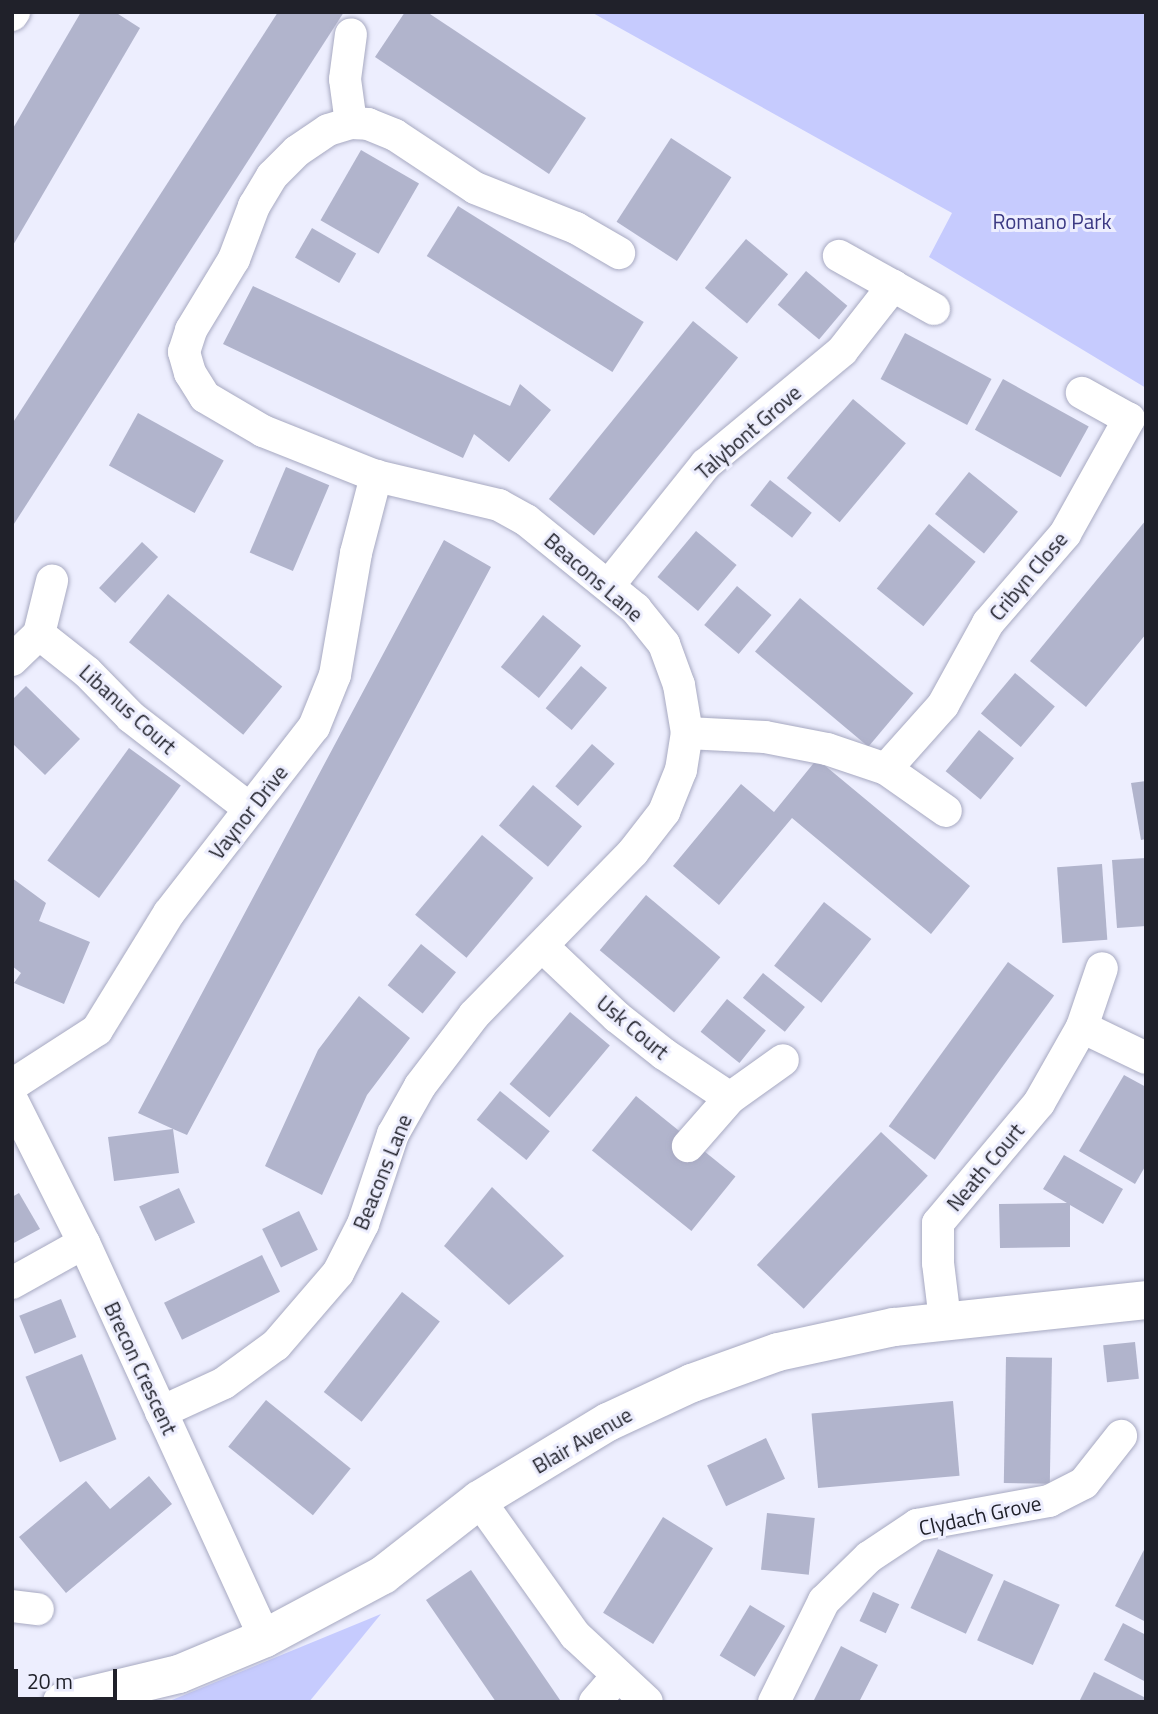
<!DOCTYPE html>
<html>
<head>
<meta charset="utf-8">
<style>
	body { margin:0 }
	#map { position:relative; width:1158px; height:1714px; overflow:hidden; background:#edeefe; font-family:"Titillium Web",sans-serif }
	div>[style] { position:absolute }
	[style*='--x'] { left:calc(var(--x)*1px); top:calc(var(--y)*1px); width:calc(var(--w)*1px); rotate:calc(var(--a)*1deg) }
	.green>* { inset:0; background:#c6cbfe }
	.building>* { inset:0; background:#b1b4cc; transform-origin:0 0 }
	.roads { filter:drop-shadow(0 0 2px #a7a9c1) drop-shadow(0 0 2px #a7a9c1) }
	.minor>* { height:32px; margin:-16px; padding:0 16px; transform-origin:16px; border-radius:16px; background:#fff }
	.tertiary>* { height:38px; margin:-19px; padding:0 19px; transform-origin:19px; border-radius:19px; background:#fff }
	span { translate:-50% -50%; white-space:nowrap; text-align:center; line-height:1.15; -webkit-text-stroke:6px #edeefe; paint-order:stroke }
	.park-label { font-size:21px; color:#3b3983 }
	.street-label { font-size:21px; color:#20212a }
	.frame { position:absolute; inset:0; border:14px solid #20212a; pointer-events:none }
	.scale { position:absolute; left:14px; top:1669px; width:103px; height:32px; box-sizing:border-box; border:4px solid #20212a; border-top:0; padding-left:9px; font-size:21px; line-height:24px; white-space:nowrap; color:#20212a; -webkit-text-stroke:5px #edeefe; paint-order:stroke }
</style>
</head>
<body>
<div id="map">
	<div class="green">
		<div style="clip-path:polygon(591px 12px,1146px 12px,1146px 388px,929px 257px,952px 213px)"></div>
		<div style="clip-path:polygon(381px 1614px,309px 1702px,167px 1702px)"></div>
	</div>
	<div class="building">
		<div style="clip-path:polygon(81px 12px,115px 12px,140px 28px,12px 247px,12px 130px)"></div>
		<div style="clip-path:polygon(278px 12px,344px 12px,12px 527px,12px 424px)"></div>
		<div style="clip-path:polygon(405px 12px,427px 12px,586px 118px,549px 174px,375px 57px)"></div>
		<div style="left:671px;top:138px;width:72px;height:100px;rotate:33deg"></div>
		<div style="left:361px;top:150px;width:67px;height:81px;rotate:30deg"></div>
		<div style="left:458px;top:206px;width:219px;height:59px;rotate:32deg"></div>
		<div style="left:312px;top:228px;width:51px;height:34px;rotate:30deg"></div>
		<div style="left:746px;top:239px;width:55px;height:64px;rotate:40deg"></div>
		<div style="left:806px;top:271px;width:54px;height:44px;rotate:40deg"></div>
		<div style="clip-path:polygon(253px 286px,510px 406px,520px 384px,551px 410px,509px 462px,474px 434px,463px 458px,223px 344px)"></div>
		<div style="left:693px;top:321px;width:58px;height:229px;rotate:39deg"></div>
		<div style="left:905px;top:333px;width:98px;height:52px;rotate:28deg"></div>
		<div style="left:1003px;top:379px;width:98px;height:58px;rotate:29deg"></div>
		<div style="left:853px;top:399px;width:69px;height:103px;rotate:40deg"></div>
		<div style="left:138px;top:413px;width:98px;height:60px;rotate:29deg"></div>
		<div style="left:286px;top:467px;width:47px;height:93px;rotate:23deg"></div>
		<div style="left:969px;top:472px;width:63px;height:54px;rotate:39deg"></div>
		<div style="left:770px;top:480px;width:53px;height:32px;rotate:38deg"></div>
		<div style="clip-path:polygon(1146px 520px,1146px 634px,1086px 707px,1030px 661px)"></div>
		<div style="left:929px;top:524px;width:60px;height:83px;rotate:39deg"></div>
		<div style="left:696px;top:531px;width:53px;height:60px;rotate:40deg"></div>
		<div style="clip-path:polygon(444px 540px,491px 567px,187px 1135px,173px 1129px,179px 1173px,114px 1181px,108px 1137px,173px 1129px,138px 1113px)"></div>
		<div style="left:142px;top:542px;width:22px;height:63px;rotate:43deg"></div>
		<div style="left:737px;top:586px;width:45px;height:51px;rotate:40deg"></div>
		<div style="left:168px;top:594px;width:147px;height:62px;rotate:39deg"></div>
		<div style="left:800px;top:598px;width:148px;height:70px;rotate:40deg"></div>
		<div style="left:543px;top:615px;width:49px;height:67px;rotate:39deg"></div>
		<div style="left:581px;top:666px;width:34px;height:55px;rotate:40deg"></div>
		<div style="left:1015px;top:673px;width:52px;height:53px;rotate:40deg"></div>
		<div style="clip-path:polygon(26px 686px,80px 739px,45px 775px,12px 743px,12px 700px)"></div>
		<div style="left:979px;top:730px;width:45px;height:53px;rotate:39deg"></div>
		<div style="left:592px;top:744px;width:30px;height:56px;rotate:41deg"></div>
		<div style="left:129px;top:748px;width:64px;height:139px;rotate:36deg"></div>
		<div style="clip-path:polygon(817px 759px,970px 886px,931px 934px,792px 818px,719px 905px,673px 866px,741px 784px,774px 812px)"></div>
		<div style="clip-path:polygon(1146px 781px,1146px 839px,1141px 840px,1131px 783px)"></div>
		<div style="left:533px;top:785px;width:64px;height:53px;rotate:40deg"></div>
		<div style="left:482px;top:835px;width:67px;height:104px;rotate:40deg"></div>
		<div style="clip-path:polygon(1146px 858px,1146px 926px,1117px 928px,1112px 860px)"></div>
		<div style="left:1102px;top:864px;width:76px;height:45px;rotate:86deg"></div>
		<div style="clip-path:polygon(12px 878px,46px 903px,39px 921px,90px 942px,64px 1004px,14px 983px,21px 973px,12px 966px)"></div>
		<div style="left:646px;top:895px;width:97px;height:72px;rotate:40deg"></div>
		<div style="left:824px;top:902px;width:60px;height:81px;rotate:38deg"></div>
		<div style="left:421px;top:944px;width:45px;height:53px;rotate:39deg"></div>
		<div style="left:1008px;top:962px;width:57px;height:203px;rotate:36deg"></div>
		<div style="left:763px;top:973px;width:54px;height:32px;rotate:39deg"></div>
		<div style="clip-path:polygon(359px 996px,410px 1038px,367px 1095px,322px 1195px,265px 1166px,318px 1050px)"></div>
		<div style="left:727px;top:999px;width:50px;height:42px;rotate:39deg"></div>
		<div style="left:570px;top:1012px;width:52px;height:94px;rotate:40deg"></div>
		<div style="clip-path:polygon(1124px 1075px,1146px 1087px,1146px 1165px,1135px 1184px,1079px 1151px)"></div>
		<div style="left:500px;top:1091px;width:64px;height:37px;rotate:39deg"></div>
		<div style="left:636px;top:1096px;width:128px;height:70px;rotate:39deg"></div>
		<div style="left:881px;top:1132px;width:64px;height:182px;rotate:43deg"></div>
		<div style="clip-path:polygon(1064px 1155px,1123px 1189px,1103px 1224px,1070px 1205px,1070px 1247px,1000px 1248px,999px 1204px,1067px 1203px,1043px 1189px)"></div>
		<div style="clip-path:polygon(492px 1187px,564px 1256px,509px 1305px,444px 1246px)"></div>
		<div style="left:179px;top:1188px;width:38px;height:44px;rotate:65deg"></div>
		<div style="clip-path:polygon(19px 1193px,40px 1229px,12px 1244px,12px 1197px)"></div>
		<div style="left:299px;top:1211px;width:43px;height:41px;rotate:64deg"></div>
		<div style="left:262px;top:1255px;width:41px;height:109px;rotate:64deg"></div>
		<div style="left:402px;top:1292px;width:48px;height:127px;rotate:38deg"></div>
		<div style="left:61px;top:1299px;width:41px;height:45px;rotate:68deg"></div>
		<div style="left:1135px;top:1342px;width:37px;height:32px;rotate:84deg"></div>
		<div style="left:82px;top:1354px;width:92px;height:61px;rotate:68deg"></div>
		<div style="left:1006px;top:1357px;width:46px;height:126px;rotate:1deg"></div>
		<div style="left:266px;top:1400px;width:109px;height:60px;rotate:39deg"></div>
		<div style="left:953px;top:1401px;width:75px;height:142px;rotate:85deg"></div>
		<div style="left:766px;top:1438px;width:45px;height:65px;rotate:65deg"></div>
		<div style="clip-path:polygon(149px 1476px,172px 1504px,66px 1593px,19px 1537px,86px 1481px,110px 1509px)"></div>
		<div style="left:767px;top:1513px;width:48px;height:57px;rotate:6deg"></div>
		<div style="left:663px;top:1517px;width:59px;height:113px;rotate:32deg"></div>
		<div style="clip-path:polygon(1146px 1546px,1146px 1622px,1115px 1606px)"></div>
		<div style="left:938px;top:1549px;width:61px;height:65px;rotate:25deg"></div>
		<div style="clip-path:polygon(471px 1570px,560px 1700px,557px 1702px,496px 1702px,426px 1600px)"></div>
		<div style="left:1004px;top:1580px;width:61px;height:66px;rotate:24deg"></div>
		<div style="left:873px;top:1592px;width:29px;height:32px;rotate:25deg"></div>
		<div style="left:750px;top:1605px;width:41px;height:59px;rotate:31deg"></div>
		<div style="clip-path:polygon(1123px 1623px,1146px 1635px,1146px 1682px,1104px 1660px)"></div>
		<div style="clip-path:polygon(841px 1646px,878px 1665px,859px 1702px,813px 1702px)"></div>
		<div style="clip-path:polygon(1094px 1672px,1146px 1698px,1146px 1702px,1079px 1702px)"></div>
	</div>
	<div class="roads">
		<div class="minor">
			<div style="--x:12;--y:15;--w:4;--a:-56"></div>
			<div style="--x:351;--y:123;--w:17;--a:3"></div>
			<div style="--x:368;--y:124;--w:29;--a:22"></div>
			<div style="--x:395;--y:135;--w:96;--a:33.5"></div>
			<div style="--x:475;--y:188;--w:109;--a:21.6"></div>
			<div style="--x:576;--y:228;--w:50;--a:30.2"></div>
			<div style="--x:893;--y:286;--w:47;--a:29.3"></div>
			<div style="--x:609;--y:585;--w:155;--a:-51.3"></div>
			<div style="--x:706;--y:464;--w:177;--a:-39.7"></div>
			<div style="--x:842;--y:351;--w:83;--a:-51.9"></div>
			<div style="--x:893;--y:286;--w:62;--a:-150.9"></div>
			<div style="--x:39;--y:634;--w:55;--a:-76.2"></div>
			<div style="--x:12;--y:660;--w:37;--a:-44"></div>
			<div style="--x:39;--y:634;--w:61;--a:38.4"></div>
			<div style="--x:87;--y:672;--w:63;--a:45.6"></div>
			<div style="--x:131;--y:717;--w:150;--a:37.7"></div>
			<div style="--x:687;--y:733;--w:78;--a:2.9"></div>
			<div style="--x:765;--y:737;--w:63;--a:11"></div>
			<div style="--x:827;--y:749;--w:62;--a:18.7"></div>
			<div style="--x:886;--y:769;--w:73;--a:35"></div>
			<div style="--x:886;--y:769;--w:86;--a:-48.3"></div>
			<div style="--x:943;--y:705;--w:94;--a:-61.2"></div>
			<div style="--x:988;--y:623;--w:118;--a:-49.1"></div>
			<div style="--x:1065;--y:534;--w:132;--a:-60.9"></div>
			<div style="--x:1129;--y:419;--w:54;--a:-151"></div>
			<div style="--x:543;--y:947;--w:102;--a:43.4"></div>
			<div style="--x:617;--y:1017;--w:60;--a:38.2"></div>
			<div style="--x:664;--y:1054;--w:79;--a:33.7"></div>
			<div style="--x:730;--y:1098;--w:64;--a:131.2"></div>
			<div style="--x:1082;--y:1027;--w:71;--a:25.8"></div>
			<div style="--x:12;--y:1085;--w:101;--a:-32.9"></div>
			<div style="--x:97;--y:1030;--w:137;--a:-58.4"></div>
			<div style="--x:169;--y:913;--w:236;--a:-52.1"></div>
			<div style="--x:314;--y:727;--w:56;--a:-68"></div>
			<div style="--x:335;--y:675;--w:124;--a:-80.2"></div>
			<div style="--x:356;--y:553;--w:80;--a:-75.4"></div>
			<div style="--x:730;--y:1098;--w:65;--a:-35.6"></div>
			<div style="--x:12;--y:1100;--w:160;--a:63.3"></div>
			<div style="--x:84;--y:1243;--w:434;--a:65.4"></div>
			<div style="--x:12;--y:1283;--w:82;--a:-29.1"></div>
			<div style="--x:945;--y:1320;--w:57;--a:-97"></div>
			<div style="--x:938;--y:1263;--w:40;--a:-90"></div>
			<div style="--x:938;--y:1223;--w:157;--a:-49.9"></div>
			<div style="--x:1039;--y:1103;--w:87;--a:-60.5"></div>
			<div style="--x:1082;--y:1027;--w:62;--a:-71.3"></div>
			<div style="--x:161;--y:1412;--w:69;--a:-24.7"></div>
			<div style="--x:224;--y:1383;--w:64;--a:-36.2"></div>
			<div style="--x:276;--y:1345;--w:95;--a:-49.3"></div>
			<div style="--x:338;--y:1273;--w:55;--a:-63"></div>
			<div style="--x:363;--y:1224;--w:95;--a:-71.6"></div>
			<div style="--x:393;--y:1134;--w:55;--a:-60.6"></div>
			<div style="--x:420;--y:1086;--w:89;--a:-52.7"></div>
			<div style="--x:474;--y:1015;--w:228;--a:-45.7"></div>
			<div style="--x:633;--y:852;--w:51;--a:-52.2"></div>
			<div style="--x:664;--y:812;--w:45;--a:-68"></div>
			<div style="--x:681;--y:770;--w:37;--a:-81"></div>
			<div style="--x:687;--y:733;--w:49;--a:-99.5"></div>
			<div style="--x:679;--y:685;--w:44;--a:-110.1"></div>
			<div style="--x:664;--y:644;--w:45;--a:-128.7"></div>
			<div style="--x:636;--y:609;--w:141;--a:-141"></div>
			<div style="--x:526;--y:520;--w:31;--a:-151"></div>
			<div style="--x:499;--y:505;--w:126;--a:-166.7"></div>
			<div style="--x:376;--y:476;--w:122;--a:-158.3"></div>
			<div style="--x:263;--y:431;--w:67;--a:-149.6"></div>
			<div style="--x:205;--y:397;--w:28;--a:-122"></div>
			<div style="--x:190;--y:373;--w:22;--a:-106"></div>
			<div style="--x:184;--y:352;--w:23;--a:-72"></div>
			<div style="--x:191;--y:330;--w:83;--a:-58.8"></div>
			<div style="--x:234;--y:259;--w:57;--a:-69.3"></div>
			<div style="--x:254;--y:206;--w:35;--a:-59"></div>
			<div style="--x:272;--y:176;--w:35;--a:-45"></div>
			<div style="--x:297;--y:151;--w:37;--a:-34"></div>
			<div style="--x:328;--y:130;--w:24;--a:-17"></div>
			<div style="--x:351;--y:123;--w:44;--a:-97.8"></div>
			<div style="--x:345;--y:79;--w:45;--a:-82.4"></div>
			<div style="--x:479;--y:1500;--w:166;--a:54.6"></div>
			<div style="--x:575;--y:1635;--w:98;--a:42.9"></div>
			<div style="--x:12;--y:1606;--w:26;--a:7"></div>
			<div style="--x:595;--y:1702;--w:35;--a:-49"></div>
			<div style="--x:774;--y:1702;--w:113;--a:-63.7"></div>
			<div style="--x:824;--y:1601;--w:63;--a:-44.4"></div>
			<div style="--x:869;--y:1557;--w:58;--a:-33.7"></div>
			<div style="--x:917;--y:1525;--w:134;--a:-10.3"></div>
			<div style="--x:1049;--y:1501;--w:39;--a:-27"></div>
			<div style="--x:1084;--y:1483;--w:60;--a:-51.8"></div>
		</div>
		<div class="tertiary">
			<div style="--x:62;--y:1702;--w:120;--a:-13.5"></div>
			<div style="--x:179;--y:1674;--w:93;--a:-22.7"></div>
			<div style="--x:265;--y:1638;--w:134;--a:-28.1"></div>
			<div style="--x:383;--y:1575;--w:122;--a:-38"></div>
			<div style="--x:479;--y:1500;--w:151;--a:-31.2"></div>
			<div style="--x:608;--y:1422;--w:93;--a:-24.9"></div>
			<div style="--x:692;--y:1383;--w:91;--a:-19.8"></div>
			<div style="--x:778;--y:1352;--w:119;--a:-12.2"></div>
			<div style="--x:894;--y:1327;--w:253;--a:-6.1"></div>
		</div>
	</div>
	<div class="park-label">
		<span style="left:1052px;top:221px">Romano Park</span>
	</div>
	<div class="street-label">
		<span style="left:748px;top:432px;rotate:-41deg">Talybont Grove</span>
		<span style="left:1028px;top:576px;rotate:-50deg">Cribyn Close</span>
		<span style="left:594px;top:577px;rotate:41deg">Beacons Lane</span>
		<span style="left:128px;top:709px;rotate:42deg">Libanus Court</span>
		<span style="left:248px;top:812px;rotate:-52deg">Vaynor Drive</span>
		<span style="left:633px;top:1027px;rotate:40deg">Usk Court</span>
		<span style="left:985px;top:1167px;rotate:-50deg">Neath Court</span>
		<span style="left:382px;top:1172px;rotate:-68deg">Beacons Lane</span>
		<span style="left:141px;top:1368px;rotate:65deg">Brecon Crescent</span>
		<span style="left:582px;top:1440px;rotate:-30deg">Blair Avenue</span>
		<span style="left:980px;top:1515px;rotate:-12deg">Clydach Grove</span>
	</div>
	<div class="frame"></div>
	<div class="scale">20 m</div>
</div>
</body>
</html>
